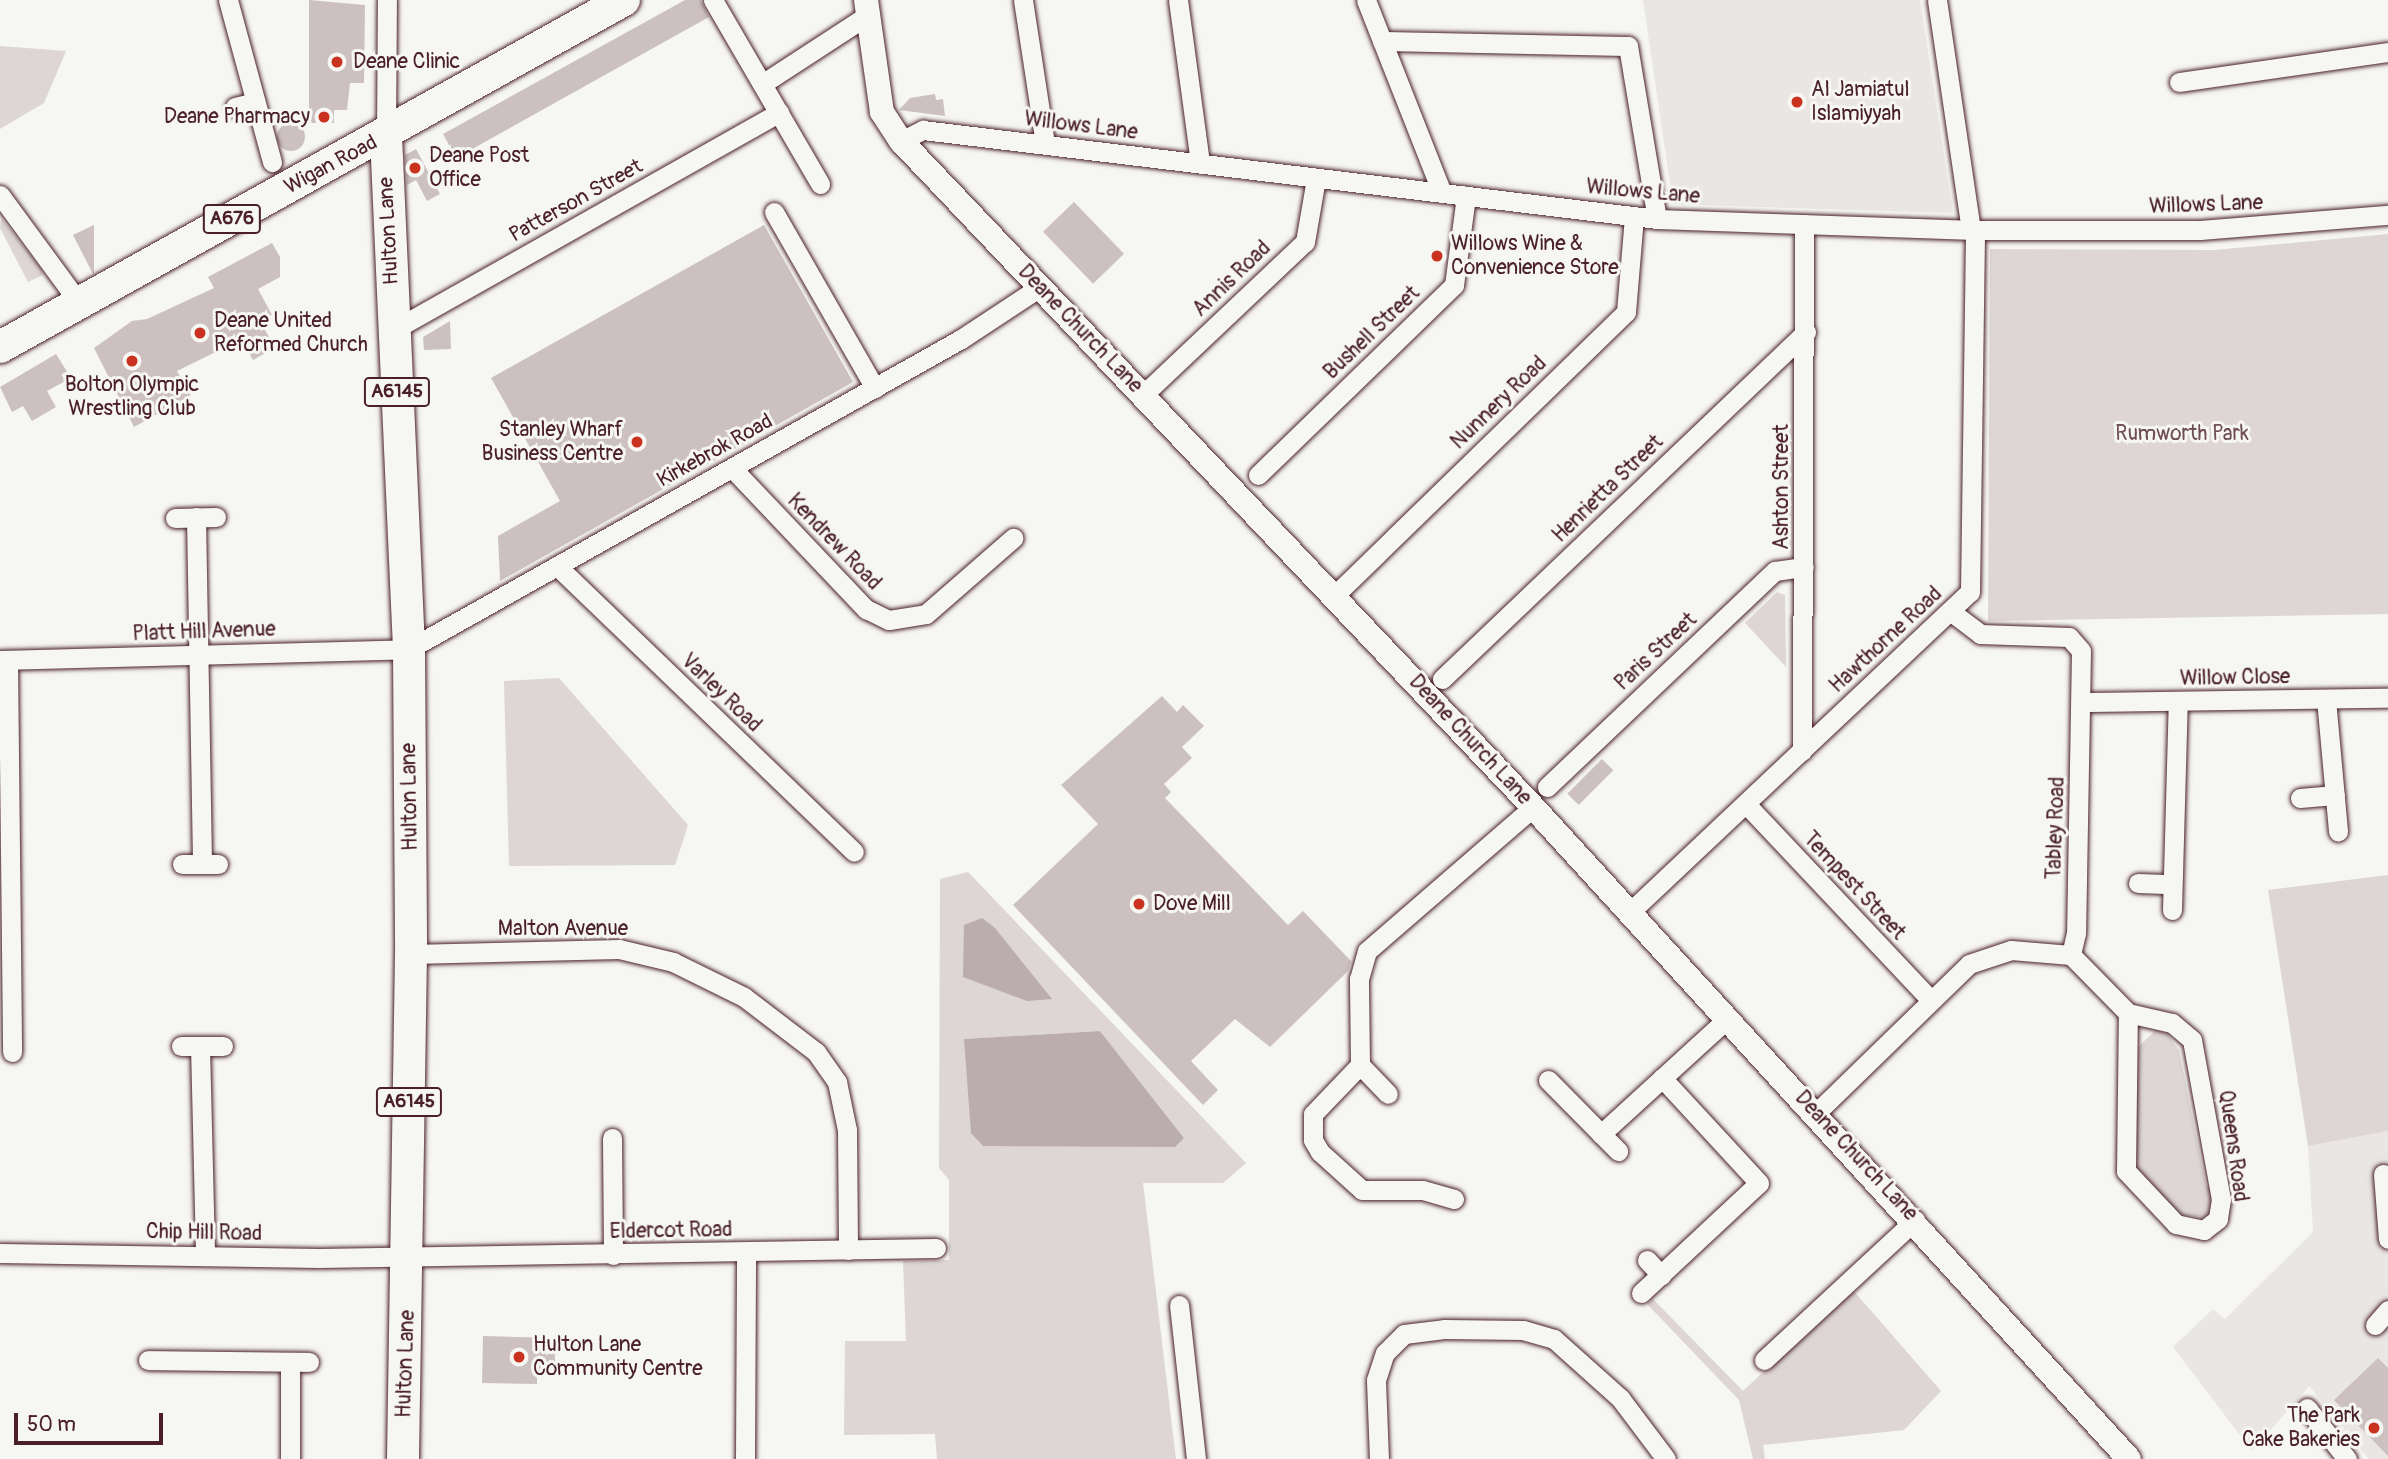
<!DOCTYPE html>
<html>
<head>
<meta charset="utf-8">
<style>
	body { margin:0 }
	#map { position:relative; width:2388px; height:1459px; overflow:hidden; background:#f6f6f2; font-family:Pangolin,sans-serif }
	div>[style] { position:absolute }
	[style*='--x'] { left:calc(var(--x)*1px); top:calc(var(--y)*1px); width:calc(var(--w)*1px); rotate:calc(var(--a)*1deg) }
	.built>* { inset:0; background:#e9e6e3 }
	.green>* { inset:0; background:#ddd6d5 }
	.water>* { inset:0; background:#bbadae }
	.building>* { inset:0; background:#ccc1c0; transform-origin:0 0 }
	.round { border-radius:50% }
	.roads { filter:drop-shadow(0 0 2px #4a1f2b) drop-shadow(0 0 2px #4a1f2b) }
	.minor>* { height:19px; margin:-9.5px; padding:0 9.5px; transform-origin:9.5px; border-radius:9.5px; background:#f6f6f2 }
	.tertiary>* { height:24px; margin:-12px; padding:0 12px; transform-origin:12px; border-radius:12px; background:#f6f6f2 }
	.primary>* { height:32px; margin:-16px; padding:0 16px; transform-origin:16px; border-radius:16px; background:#f6f6f2 }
	.dots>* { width:19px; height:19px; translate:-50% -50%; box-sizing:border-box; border:4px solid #f6f6f2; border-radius:50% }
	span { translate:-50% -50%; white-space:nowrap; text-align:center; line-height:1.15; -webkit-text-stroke:6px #f6f6f2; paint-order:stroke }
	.shield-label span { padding:2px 5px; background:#f6f6f2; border:2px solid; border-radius:5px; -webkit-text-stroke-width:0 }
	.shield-label { font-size:19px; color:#4a1f2b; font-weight:700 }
	.poi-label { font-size:21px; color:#4a1f2b }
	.left { translate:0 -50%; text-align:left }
	.right { translate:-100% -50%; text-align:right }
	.street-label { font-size:21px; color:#4a1f2b }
	.park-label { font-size:21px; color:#6f4d56 }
	.scale { position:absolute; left:14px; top:1413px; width:149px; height:32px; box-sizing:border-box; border:4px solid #4a1f2b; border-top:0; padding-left:9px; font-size:21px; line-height:24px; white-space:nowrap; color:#4a1f2b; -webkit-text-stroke:5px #f6f6f2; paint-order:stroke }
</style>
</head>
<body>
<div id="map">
	<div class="built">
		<div style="clip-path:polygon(1643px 0,1920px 0,1953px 213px,1673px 204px)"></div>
		<div style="clip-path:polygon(2388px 1131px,2388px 1459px,2369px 1459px,2309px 1386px,2252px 1451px,2173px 1347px,2213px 1309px,2225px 1319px,2313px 1232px,2308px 1146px)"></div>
	</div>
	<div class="green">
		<div style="clip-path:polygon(0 46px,66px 51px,44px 103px,0 129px)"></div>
		<div style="clip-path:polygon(1px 218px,40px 267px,43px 275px,28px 282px,0 228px)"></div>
		<div style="clip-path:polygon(2388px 234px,2388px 614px,1988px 621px,1990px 249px,2214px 250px)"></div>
		<div style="clip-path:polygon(1777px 592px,1785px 595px,1786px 667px,1745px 623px)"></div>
		<div style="clip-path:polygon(559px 678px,688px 825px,675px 865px,509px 866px,504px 681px)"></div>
		<div style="clip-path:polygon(evenodd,968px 872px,1246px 1163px,1223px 1183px,1143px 1183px,1176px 1459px,937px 1459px,935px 1434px,844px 1435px,845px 1341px,906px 1341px,903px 1261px,949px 1260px,949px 1180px,939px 1168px,940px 879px,968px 872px,1100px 1031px,1184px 1138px,965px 1039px,1100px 1031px)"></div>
		<div style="clip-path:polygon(2388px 875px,2388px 1131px,2308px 1146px,2268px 890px)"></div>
		<div style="clip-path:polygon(2156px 1030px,2166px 1033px,2179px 1050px,2206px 1186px,2212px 1190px,2213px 1210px,2205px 1217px,2180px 1215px,2135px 1167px,2138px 1047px)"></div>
		<div style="clip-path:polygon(1852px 1289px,1941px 1391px,1904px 1430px,1763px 1445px,1765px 1459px,1753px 1459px,1739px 1400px,1647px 1304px,1653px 1299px,1743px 1391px)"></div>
	</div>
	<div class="water">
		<div style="clip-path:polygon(982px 918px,995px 928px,1052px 999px,1027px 1001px,963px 977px,964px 925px)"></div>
		<div style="clip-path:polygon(1100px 1031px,1184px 1138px,1175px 1147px,983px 1146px,971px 1133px,964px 1039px)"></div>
	</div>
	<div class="building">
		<div style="clip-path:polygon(309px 0,365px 5px,364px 83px,350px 83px,347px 110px,334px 110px,334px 123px,309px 123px)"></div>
		<div style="clip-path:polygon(685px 0,701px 0,709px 17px,456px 158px,443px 134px)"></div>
		<div style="clip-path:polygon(935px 94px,936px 100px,943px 99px,945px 116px,899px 110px,910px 98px)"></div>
		<div class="round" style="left:277px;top:123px;width:28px;height:28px"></div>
		<div style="clip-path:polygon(416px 149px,440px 194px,427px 201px,416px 180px,407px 185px,405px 155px)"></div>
		<div style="left:1074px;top:202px;width:72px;height:43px;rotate:46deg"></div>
		<div style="clip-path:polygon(94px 225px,94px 274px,93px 274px,73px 235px)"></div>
		<div style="clip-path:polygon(764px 225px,853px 382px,500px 581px,498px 536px,560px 501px,491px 378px)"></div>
		<div style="clip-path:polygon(272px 243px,280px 257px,280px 277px,258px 289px,272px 315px,260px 321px,269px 337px,261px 341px,267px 352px,253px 360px,242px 339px,177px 371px,191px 395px,134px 427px,94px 348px,132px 321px,147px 319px,214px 288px,208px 277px)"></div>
		<div style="clip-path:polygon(450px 321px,451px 349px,424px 350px,423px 337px)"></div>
		<div style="clip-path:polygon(56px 354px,71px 378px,47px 391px,56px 407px,32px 421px,23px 406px,12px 412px,0 387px)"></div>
		<div style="clip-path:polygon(1162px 696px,1177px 712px,1183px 705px,1204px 726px,1182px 747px,1192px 758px,1164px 784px,1171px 792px,1165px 798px,1288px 925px,1303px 911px,1351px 961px,1348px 971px,1270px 1047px,1235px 1019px,1191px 1061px,1218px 1090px,1203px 1105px,1013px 905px,1098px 824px,1061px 785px)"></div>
		<div style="left:1602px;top:759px;width:16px;height:49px;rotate:45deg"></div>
		<div style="clip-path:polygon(483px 1336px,555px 1338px,555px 1376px,537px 1376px,537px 1384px,482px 1383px)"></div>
		<div style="clip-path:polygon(2378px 1358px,2388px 1368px,2388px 1456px,2334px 1400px)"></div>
	</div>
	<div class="roads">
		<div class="minor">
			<div style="--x:228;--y:0;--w:168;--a:74.8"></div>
			<div style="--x:713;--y:0;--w:213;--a:59.8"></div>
			<div style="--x:1023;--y:0;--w:146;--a:81.3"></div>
			<div style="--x:1178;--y:0;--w:164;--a:82.3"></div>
			<div style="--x:1366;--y:0;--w:207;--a:68.5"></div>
			<div style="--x:1937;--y:0;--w:232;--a:81.6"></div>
			<div style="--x:1382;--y:41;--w:246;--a:1.2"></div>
			<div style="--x:1628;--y:46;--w:175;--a:80.5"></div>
			<div style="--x:2179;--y:82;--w:211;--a:-8.2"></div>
			<div style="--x:762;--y:84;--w:126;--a:-33.1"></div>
			<div style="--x:235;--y:107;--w:21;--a:-14"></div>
			<div style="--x:386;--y:136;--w:136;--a:-89.6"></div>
			<div style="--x:901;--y:141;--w:25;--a:-27"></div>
			<div style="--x:923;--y:130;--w:739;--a:6.91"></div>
			<div style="--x:1657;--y:219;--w:318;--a:2"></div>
			<div style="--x:1975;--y:230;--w:225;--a:0"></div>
			<div style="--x:2200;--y:230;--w:189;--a:-4.6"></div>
			<div style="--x:0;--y:195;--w:132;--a:53.7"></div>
			<div style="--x:774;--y:212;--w:203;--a:60.2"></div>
			<div style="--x:395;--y:329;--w:441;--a:-29.4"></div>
			<div style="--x:1144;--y:394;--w:221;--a:-43.4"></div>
			<div style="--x:1305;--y:242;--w:65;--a:-80.2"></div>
			<div style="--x:732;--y:468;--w:195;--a:46.5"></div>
			<div style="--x:866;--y:609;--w:25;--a:26"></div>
			<div style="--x:889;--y:620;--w:37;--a:-9"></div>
			<div style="--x:926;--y:614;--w:116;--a:-41.1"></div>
			<div style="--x:1258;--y:475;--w:273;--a:-44.1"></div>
			<div style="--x:1454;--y:285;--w:90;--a:-82.3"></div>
			<div style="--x:196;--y:517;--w:347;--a:89"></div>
			<div style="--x:175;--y:518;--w:41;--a:-1.4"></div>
			<div style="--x:557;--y:566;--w:412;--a:43.9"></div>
			<div style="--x:1335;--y:595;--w:406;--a:-44.2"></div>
			<div style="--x:1626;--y:312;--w:95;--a:-85.2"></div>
			<div style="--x:1950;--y:611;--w:38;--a:37"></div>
			<div style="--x:1980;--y:634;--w:89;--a:1.9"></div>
			<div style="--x:2069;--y:637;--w:18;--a:49"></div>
			<div style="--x:2081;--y:651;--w:282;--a:91"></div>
			<div style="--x:2076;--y:933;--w:23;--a:103"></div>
			<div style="--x:0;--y:660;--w:409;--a:-1.5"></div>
			<div style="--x:409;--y:649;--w:633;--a:-29.32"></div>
			<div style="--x:961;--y:339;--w:95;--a:-33.4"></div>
			<div style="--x:8;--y:660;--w:392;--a:89.4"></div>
			<div style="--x:1442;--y:679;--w:503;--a:-43.63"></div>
			<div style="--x:2326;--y:699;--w:133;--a:84.8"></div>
			<div style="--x:2083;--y:702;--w:305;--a:-0.8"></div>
			<div style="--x:1802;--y:751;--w:527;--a:-89.78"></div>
			<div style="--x:1547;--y:787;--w:314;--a:-43.5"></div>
			<div style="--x:1775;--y:571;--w:29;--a:-8"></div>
			<div style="--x:2300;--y:798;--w:35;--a:-5"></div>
			<div style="--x:1746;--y:804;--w:268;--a:46.7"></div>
			<div style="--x:182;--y:864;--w:36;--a:0"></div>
			<div style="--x:2138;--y:883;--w:34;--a:2"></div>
			<div style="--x:2172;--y:910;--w:209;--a:-88.4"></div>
			<div style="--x:1630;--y:912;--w:467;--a:-43.3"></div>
			<div style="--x:1970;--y:592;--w:362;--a:-89.2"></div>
			<div style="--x:411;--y:954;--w:208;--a:-1.4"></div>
			<div style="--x:619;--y:949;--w:56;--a:13.5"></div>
			<div style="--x:673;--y:962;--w:79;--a:26.2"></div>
			<div style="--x:744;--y:997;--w:91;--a:37.4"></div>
			<div style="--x:816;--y:1052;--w:37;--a:55"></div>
			<div style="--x:837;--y:1082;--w:49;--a:78.2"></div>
			<div style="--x:847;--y:1130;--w:120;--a:89.5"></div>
			<div style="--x:181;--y:1046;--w:42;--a:0"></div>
			<div style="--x:200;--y:1046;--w:210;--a:88.6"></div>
			<div style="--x:1360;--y:1065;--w:40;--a:46"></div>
			<div style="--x:1548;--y:1080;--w:100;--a:45.4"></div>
			<div style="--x:1817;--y:1112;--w:212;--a:-44.2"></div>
			<div style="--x:1969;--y:964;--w:44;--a:-18.4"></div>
			<div style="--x:2011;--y:950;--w:60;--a:4.8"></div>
			<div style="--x:2071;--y:955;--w:81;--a:45.5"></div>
			<div style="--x:2128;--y:1013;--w:45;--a:12.8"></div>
			<div style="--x:2172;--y:1023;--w:26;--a:40"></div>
			<div style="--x:2192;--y:1040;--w:162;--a:79.7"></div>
			<div style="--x:2221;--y:1199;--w:20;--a:99"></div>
			<div style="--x:2218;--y:1219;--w:18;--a:142"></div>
			<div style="--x:2204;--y:1230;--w:29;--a:-168"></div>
			<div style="--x:2176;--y:1224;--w:73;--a:-133.3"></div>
			<div style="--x:2126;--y:1171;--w:158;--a:-89.3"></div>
			<div style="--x:1601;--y:1134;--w:172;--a:-42.4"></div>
			<div style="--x:612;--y:1138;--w:117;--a:89.5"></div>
			<div style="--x:2383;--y:1174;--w:65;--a:85.6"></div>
			<div style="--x:1454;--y:1199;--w:33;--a:-164"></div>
			<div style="--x:1422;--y:1190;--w:60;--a:180"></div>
			<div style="--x:1362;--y:1190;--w:57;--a:-137.9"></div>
			<div style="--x:1320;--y:1152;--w:14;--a:-120"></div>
			<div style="--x:1313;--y:1140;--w:26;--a:-90"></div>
			<div style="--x:1313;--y:1114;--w:68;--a:-46.2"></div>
			<div style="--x:1360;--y:1065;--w:86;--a:-90.7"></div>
			<div style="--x:1359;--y:979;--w:29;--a:-74"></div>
			<div style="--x:1367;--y:951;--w:220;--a:-40.9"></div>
			<div style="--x:0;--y:1253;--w:319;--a:0.9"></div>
			<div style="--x:319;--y:1258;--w:617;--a:-0.93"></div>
			<div style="--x:1647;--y:1260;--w:21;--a:47"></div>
			<div style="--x:1641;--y:1293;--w:161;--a:-43"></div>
			<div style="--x:1759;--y:1183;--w:143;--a:-132.7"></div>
			<div style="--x:1179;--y:1305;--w:155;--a:83.7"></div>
			<div style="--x:2375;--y:1325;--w:20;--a:-49"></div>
			<div style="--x:148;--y:1360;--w:161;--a:0.7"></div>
			<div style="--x:1764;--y:1360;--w:206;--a:-42.8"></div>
			<div style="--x:290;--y:1362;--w:97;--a:90"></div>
			<div style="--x:2307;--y:1408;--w:65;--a:51.9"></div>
			<div style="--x:745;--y:1459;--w:207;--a:-89.7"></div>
			<div style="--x:1379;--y:1459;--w:79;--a:-92.2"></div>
			<div style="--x:1376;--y:1380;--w:28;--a:-72"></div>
			<div style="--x:1385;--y:1353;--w:27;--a:-45"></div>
			<div style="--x:1404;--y:1334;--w:40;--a:-7.1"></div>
			<div style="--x:1444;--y:1329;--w:79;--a:0.7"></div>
			<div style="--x:1523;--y:1330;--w:32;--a:16"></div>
			<div style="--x:1554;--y:1339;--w:89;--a:41.8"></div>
			<div style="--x:1620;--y:1398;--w:76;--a:53"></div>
		</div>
		<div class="tertiary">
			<div style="--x:866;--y:0;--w:113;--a:81.9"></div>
			<div style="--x:882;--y:112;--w:35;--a:57"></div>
			<div style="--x:901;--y:141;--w:918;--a:46.5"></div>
			<div style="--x:1533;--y:807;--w:883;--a:47.57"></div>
		</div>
		<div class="primary">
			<div style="--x:386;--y:136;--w:514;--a:87.43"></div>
			<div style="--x:409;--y:649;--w:305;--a:89.6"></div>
			<div style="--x:411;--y:954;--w:505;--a:90.91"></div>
			<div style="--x:0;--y:347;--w:714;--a:-29.08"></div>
		</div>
	</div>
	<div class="dots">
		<div style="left:337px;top:62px;background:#c8321e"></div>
		<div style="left:1797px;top:102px;background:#c8321e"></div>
		<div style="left:324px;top:117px;background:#c8321e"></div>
		<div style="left:415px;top:168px;background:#c8321e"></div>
		<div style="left:1437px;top:256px;background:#c8321e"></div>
		<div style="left:200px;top:333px;background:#c8321e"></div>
		<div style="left:132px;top:361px;background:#c8321e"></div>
		<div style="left:637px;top:442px;background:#c8321e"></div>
		<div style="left:1139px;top:904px;background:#c8321e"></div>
		<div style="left:519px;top:1357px;background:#c8321e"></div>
		<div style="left:2374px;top:1428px;background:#c8321e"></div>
	</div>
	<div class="shield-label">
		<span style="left:232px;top:219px">A676</span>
		<span style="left:397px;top:392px">A6145</span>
		<span style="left:409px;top:1102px">A6145</span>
	</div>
	<div class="poi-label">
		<span class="left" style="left:353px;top:62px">Deane Clinic</span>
		<span class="left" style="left:1811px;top:102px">Al Jamiatul<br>Islamiyyah</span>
		<span class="right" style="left:310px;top:117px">Deane Pharmacy</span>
		<span class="left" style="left:429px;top:168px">Deane Post<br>Office</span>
		<span class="left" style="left:1451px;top:256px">Willows Wine &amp;<br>Convenience Store</span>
		<span class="left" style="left:214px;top:333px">Deane United<br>Reformed Church</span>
		<span style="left:132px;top:397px">Bolton Olympic<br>Wrestling Club</span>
		<span class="right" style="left:623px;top:442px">Stanley Wharf<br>Business Centre</span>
		<span class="left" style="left:1153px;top:904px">Dove Mill</span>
		<span class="left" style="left:533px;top:1357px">Hulton Lane<br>Community Centre</span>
		<span class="right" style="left:2360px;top:1428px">The Park<br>Cake Bakeries</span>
	</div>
	<div class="street-label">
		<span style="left:1081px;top:126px;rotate:7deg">Willows Lane</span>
		<span style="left:331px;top:165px;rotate:-28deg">Wigan Road</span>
		<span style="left:1643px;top:192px;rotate:5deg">Willows Lane</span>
		<span style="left:576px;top:201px;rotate:-29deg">Patterson Street</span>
		<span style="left:2206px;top:205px;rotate:-2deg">Willows Lane</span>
		<span style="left:389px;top:231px;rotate:-93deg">Hulton Lane</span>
		<span style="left:1232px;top:279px;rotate:-44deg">Annis Road</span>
		<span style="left:1080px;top:329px;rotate:46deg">Deane Church Lane</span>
		<span style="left:1372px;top:333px;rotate:-44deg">Bushell Street</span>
		<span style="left:1499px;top:403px;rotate:-44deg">Nunnery Road</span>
		<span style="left:715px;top:451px;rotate:-29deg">Kirkebrok Road</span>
		<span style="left:1782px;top:487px;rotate:-90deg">Ashton Street</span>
		<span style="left:1608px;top:489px;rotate:-44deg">Henrietta Street</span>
		<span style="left:834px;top:542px;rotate:46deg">Kendrew Road</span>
		<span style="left:204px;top:632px;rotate:-2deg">Platt Hill Avenue</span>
		<span style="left:1886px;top:640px;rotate:-43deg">Hawthorne Road</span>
		<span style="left:1656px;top:652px;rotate:-43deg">Paris Street</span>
		<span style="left:2235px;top:678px;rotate:-1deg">Willow Close</span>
		<span style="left:721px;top:693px;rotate:44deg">Varley Road</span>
		<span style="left:1470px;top:740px;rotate:47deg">Deane Church Lane</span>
		<span style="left:410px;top:797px;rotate:-91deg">Hulton Lane</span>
		<span style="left:2056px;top:828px;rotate:-88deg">Tabley Road</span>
		<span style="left:1854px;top:886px;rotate:47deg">Tempest Street</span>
		<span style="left:563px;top:929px">Malton Avenue</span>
		<span style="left:2233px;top:1146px;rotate:82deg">Queens Road</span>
		<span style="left:1856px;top:1156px;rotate:47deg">Deane Church Lane</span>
		<span style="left:671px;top:1231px;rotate:-1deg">Eldercot Road</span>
		<span style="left:204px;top:1233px;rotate:1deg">Chip Hill Road</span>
		<span style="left:406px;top:1364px;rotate:-88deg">Hulton Lane</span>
	</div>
	<div class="park-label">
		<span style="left:2182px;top:434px">Rumworth Park</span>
	</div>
	<div class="scale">50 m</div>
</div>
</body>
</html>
